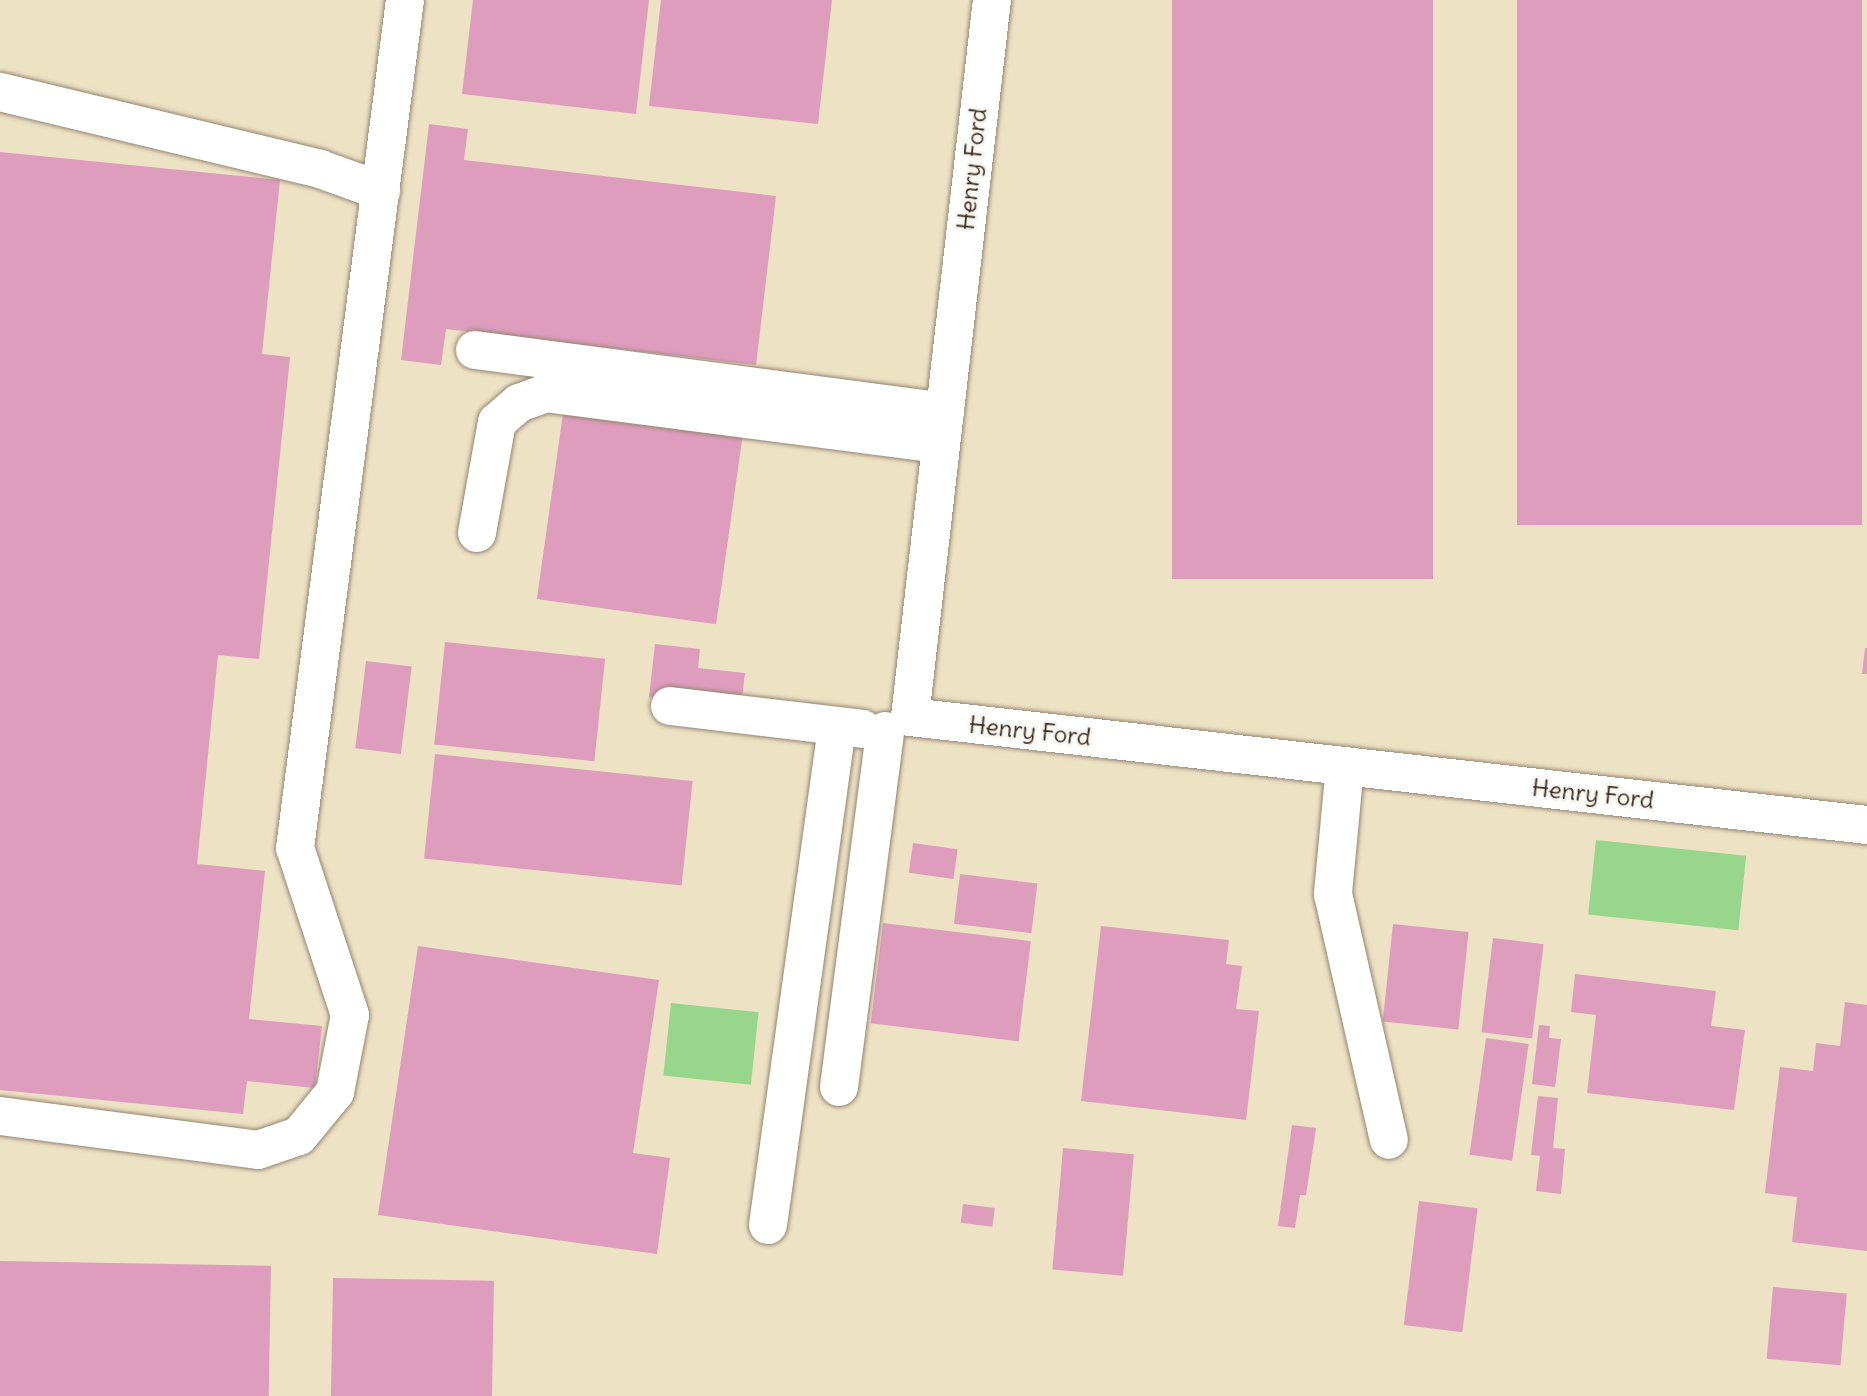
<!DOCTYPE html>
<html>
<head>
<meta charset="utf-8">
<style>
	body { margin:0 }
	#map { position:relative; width:1867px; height:1396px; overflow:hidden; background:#eee2c5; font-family:Delius,sans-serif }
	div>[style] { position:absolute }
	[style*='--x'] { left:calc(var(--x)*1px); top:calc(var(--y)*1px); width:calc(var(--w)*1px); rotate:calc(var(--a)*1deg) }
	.green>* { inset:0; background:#98d68c; transform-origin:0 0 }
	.building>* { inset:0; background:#df9dbe; transform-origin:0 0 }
	.roads { filter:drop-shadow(0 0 2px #948672) drop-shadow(0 0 2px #948672) }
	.minor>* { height:38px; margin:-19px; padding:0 19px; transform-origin:19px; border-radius:19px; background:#fff }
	span { translate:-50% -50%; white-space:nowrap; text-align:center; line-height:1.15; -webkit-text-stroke:6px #f6f6f2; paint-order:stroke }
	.street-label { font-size:24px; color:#3b2a1e }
</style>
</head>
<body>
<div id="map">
	<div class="green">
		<div style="left:1596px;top:840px;width:151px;height:75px;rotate:6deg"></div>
		<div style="left:671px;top:1003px;width:88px;height:73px;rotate:6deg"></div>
	</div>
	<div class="building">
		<div style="clip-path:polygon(473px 0,649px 0,636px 114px,462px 94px)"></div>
		<div style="clip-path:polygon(661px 0,832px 0,818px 124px,649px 106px)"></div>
		<div style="left:1172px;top:0;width:261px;height:579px"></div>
		<div style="left:1517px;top:0;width:345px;height:525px"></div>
		<div style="clip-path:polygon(429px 124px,468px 129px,464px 160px,776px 196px,756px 365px,446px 329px,441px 365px,401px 360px)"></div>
		<div style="clip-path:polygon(0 152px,280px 180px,262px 354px,290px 357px,259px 659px,218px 655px,197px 864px,265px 871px,249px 1019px,322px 1026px,315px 1088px,247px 1081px,243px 1114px,0 1090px)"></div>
		<div style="left:564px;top:406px;width:181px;height:195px;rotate:8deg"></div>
		<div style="left:445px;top:642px;width:161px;height:103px;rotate:6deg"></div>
		<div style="clip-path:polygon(655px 644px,700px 649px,698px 668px,745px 673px,741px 707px,649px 697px)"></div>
		<div style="clip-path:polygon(1865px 648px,1867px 648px,1867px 674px,1862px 674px)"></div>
		<div style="left:366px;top:661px;width:46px;height:88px;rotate:7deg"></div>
		<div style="left:435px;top:754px;width:259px;height:105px;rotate:6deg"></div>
		<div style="left:913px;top:843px;width:45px;height:30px;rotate:8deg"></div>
		<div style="left:960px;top:874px;width:78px;height:50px;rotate:7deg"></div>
		<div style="left:883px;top:923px;width:149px;height:101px;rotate:7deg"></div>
		<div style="left:1393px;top:924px;width:76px;height:98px;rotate:6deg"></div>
		<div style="clip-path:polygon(1101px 926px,1229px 940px,1226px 964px,1242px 966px,1236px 1009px,1259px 1011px,1246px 1120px,1081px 1101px)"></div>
		<div style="left:1493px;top:938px;width:51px;height:95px;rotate:7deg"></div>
		<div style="clip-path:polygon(418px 946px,659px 980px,633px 1153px,670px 1158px,657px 1254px,378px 1215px)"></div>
		<div style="clip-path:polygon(1575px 974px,1716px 991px,1711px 1026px,1745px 1030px,1734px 1110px,1587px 1093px,1596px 1015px,1571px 1012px)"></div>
		<div style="clip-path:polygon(1845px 1002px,1867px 1005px,1867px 1251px,1792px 1242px,1797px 1197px,1765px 1193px,1780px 1067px,1813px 1071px,1816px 1043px,1840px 1046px)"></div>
		<div style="clip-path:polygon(1539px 1025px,1550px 1026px,1549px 1038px,1561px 1039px,1555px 1087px,1532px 1084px)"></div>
		<div style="left:1486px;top:1038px;width:43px;height:118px;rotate:8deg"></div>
		<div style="clip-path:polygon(1538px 1096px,1558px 1098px,1553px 1148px,1565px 1149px,1561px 1194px,1536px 1191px,1540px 1156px,1531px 1155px)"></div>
		<div style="clip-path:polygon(1292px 1125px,1316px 1128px,1306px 1195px,1300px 1195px,1295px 1228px,1278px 1226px)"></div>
		<div style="left:1063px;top:1148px;width:71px;height:122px;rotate:5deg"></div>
		<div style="left:1419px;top:1201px;width:59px;height:125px;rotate:7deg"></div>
		<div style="left:963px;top:1204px;width:32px;height:19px;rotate:7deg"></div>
		<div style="left:0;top:1261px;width:271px;height:135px;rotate:1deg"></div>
		<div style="left:333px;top:1278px;width:161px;height:118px;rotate:1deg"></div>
		<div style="left:1773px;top:1287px;width:74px;height:72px;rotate:5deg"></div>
	</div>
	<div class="roads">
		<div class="minor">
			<div style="--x:0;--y:92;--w:329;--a:13.5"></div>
			<div style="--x:320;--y:169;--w:65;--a:19.8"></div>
			<div style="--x:475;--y:350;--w:474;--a:7.5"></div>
			<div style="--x:477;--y:533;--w:113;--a:-79.8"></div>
			<div style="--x:497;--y:422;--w:29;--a:-41"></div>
			<div style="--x:519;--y:403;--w:29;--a:-20"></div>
			<div style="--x:546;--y:393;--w:398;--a:7.4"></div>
			<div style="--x:670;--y:706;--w:194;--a:6.8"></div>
			<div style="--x:910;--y:717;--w:963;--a:6.44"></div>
			<div style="--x:910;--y:717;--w:722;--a:-83.48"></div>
			<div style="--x:1345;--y:766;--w:129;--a:95.4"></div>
			<div style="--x:1333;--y:894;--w:252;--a:77.2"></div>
			<div style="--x:839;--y:1087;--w:359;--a:-82.6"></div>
			<div style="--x:0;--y:1116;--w:260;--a:7.5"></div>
			<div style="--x:258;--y:1150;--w:43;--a:-18.9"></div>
			<div style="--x:299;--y:1136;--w:57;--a:-50.7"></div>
			<div style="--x:335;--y:1092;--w:78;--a:-79"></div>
			<div style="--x:350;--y:1015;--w:176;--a:-108.2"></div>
			<div style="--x:295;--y:848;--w:855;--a:-82.61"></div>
			<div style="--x:768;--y:1225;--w:503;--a:-82.11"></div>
		</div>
	</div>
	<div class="street-label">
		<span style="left:972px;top:169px;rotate:-84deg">Henry Ford</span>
		<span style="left:1030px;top:731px;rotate:6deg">Henry Ford</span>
		<span style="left:1593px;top:794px;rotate:6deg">Henry Ford</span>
	</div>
</div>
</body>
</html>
